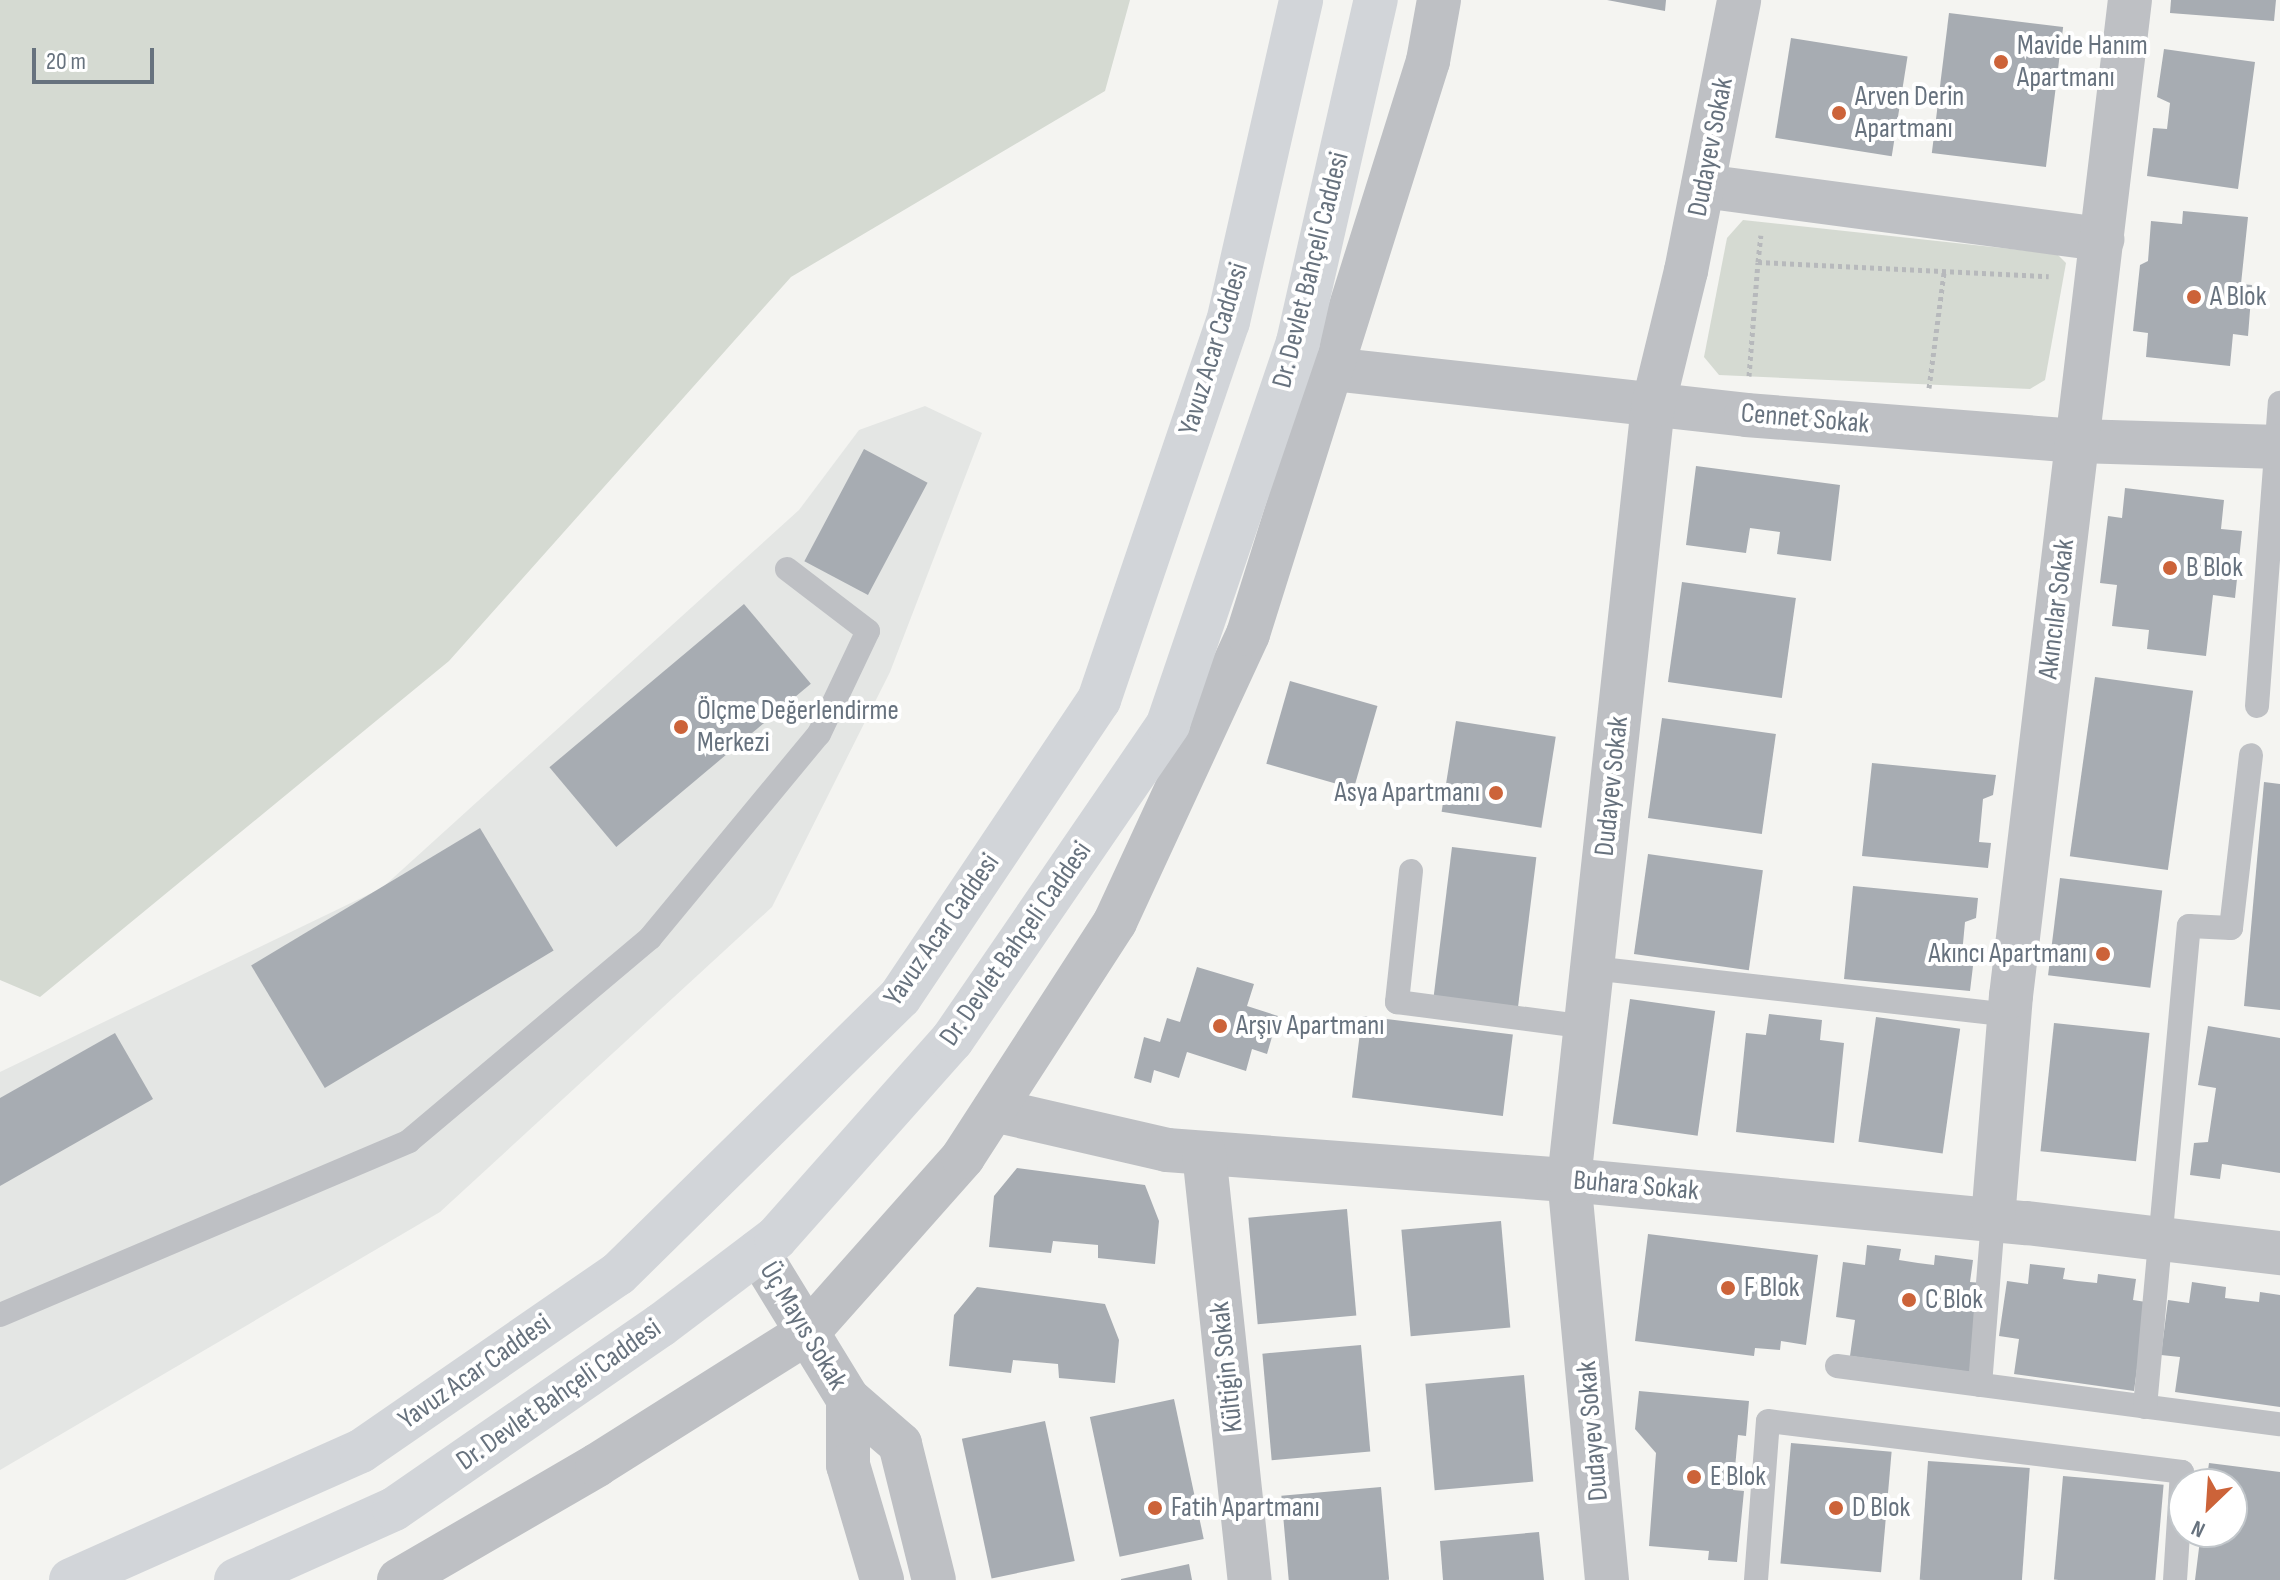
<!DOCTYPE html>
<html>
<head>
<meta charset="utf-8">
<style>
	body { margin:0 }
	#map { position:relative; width:2280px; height:1580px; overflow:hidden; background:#f4f4f1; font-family:"Sofia Sans Condensed",sans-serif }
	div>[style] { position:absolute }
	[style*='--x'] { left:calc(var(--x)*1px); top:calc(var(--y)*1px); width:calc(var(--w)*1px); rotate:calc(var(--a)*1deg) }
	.built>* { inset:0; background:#e4e6e4 }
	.green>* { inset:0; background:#d5dad2 }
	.building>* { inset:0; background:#a7acb2; transform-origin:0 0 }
	.path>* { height:5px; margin-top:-2.5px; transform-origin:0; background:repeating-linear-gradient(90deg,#b7b9bc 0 4px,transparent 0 8px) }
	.service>* { height:24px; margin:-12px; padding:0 12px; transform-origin:12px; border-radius:12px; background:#bec0c4 }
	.minor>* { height:44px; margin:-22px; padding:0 22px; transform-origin:22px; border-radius:22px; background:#bec0c4 }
	.primary>* { height:44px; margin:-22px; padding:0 22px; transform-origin:22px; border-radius:22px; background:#d2d5d9 }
	.dots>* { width:22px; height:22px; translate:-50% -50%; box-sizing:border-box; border:4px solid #fff; border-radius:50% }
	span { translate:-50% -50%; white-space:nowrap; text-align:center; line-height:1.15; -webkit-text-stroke:8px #fff; paint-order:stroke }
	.poi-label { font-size:28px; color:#67727e }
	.left { translate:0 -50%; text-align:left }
	.right { translate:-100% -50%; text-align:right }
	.street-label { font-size:28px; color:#67727e }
	.north { position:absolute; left:2168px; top:1468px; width:80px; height:80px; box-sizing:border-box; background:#fff; border:2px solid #c2c7cb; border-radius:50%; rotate:205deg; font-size:22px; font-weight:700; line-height:32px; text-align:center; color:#67727e }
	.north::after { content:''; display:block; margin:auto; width:28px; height:36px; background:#cc6339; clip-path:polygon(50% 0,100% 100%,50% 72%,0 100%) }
	.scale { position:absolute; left:32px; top:48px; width:122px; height:36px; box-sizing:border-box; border:4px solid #67727e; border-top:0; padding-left:10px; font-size:24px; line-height:28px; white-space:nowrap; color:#67727e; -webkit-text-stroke:6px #fff; paint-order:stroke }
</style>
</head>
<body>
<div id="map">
	<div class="built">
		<div style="clip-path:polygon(925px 406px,982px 433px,890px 672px,772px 907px,440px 1212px,0 1470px,0 1072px,382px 888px,799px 510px,859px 430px)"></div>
	</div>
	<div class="green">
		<div style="clip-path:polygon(0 0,1130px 0,1105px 91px,791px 277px,449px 661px,40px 997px,0 980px)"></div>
		<div style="clip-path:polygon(1743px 220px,2057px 254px,2066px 263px,2045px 380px,2030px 389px,1719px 375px,1704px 357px,1727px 238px)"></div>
	</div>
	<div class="building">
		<div style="clip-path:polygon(1607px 0,1666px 0,1665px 11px)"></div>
		<div style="clip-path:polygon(2171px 0,2276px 0,2274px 21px,2170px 13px)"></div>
		<div style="left:1949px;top:13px;width:115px;height:141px;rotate:7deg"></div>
		<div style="left:1791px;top:38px;width:118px;height:101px;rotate:9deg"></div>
		<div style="clip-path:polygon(2164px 49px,2255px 62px,2238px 189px,2147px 176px,2153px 128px,2167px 129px,2170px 103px,2157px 97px)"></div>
		<div style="clip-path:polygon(2183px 211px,2248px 217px,2241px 284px,2252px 285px,2248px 336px,2233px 334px,2230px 366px,2146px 357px,2148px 333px,2133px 331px,2140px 265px,2148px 261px,2151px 221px,2182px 224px)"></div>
		<div style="left:864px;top:449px;width:72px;height:127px;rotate:28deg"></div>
		<div style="clip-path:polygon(1696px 466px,1840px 485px,1831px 561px,1777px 554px,1780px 532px,1750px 528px,1746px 553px,1686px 545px)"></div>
		<div style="clip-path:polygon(2125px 488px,2224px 500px,2221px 529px,2242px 531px,2235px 598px,2213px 595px,2206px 656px,2147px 649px,2149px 630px,2112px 626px,2117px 585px,2100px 583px,2108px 516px,2122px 518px)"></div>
		<div style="left:1682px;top:582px;width:115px;height:101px;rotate:8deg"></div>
		<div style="left:744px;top:604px;width:104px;height:254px;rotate:50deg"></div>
		<div style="left:2095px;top:677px;width:99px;height:181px;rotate:8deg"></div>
		<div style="left:1290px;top:681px;width:91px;height:86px;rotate:16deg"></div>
		<div style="left:1662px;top:718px;width:115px;height:101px;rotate:8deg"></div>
		<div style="left:1456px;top:721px;width:101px;height:92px;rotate:9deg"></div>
		<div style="clip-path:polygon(1872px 763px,1996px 775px,1993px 795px,1983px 799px,1979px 842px,1991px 843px,1988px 868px,1862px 856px)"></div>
		<div style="clip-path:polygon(2264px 782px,2280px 784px,2280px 1010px,2244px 1006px)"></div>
		<div style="left:480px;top:828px;width:143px;height:267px;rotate:59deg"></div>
		<div style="left:1452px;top:847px;width:85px;height:151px;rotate:7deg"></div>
		<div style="left:1648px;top:854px;width:116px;height:101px;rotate:8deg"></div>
		<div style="left:2060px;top:878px;width:103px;height:98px;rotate:7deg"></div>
		<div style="clip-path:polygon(1853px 886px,1978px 898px,1976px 918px,1965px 922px,1961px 965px,1973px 966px,1970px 991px,1844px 979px)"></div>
		<div style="clip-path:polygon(1197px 967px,1254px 984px,1247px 1006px,1278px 1016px,1267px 1054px,1252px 1049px,1246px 1071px,1187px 1052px,1179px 1078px,1154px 1070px,1151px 1083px,1134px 1078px,1144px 1037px,1160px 1042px,1167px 1018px,1180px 1022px)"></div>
		<div style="left:1630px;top:999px;width:86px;height:126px;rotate:8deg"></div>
		<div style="clip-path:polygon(1769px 1014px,1822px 1020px,1820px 1040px,1844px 1043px,1834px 1143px,1736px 1132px,1746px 1033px,1766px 1035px)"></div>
		<div style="left:1362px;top:1016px;width:152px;height:82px;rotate:7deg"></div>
		<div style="left:1876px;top:1017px;width:85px;height:126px;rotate:8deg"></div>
		<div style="left:2054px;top:1023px;width:96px;height:129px;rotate:6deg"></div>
		<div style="clip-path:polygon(2208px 1026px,2280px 1038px,2280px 1173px,2222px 1164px,2220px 1179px,2190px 1175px,2194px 1143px,2208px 1142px,2216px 1088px,2198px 1085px)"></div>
		<div style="clip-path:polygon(115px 1033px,153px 1099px,0 1186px,0 1098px)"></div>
		<div style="clip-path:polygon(1017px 1168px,1145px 1185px,1159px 1221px,1155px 1264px,1098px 1258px,1098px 1245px,1053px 1241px,1051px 1253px,989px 1247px,994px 1196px)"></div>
		<div style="left:1347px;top:1209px;width:107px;height:99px;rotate:85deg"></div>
		<div style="left:1501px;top:1221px;width:107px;height:100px;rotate:85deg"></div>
		<div style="clip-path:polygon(1648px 1234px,1818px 1255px,1806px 1345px,1781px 1341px,1780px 1350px,1755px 1348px,1754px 1356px,1635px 1341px)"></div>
		<div style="clip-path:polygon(1867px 1245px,1901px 1249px,1899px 1260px,1918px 1263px,1934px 1265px,1935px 1255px,1973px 1260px,1970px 1282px,1982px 1283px,1970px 1372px,1850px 1356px,1855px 1320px,1836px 1317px,1843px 1262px,1865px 1265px)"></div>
		<div style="clip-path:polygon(2030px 1264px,2065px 1268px,2063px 1279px,2077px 1281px,2097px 1283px,2098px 1274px,2136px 1279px,2133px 1300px,2146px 1302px,2134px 1391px,2014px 1374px,2019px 1339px,1999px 1336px,2007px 1281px,2028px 1284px)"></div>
		<div style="clip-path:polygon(2192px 1282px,2226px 1287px,2225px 1298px,2259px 1302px,2260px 1292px,2280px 1295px,2280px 1407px,2175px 1392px,2180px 1357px,2161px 1355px,2168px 1300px,2189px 1303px)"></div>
		<div style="clip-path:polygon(977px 1287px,1105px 1304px,1119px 1340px,1115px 1383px,1059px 1378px,1058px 1364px,1013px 1360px,1011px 1373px,949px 1366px,954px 1315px)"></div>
		<div style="left:1361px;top:1345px;width:107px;height:99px;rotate:85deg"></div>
		<div style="left:1524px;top:1375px;width:107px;height:99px;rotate:85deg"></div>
		<div style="clip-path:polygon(1639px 1391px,1749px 1401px,1746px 1436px,1738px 1435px,1733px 1490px,1744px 1491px,1737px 1562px,1708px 1560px,1709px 1551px,1649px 1546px,1656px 1453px,1635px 1429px)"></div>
		<div style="left:1174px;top:1399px;width:143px;height:86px;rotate:78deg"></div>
		<div style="left:1045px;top:1421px;width:143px;height:85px;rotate:78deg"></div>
		<div style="left:1791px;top:1443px;width:101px;height:121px;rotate:5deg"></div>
		<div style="left:1928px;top:1461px;width:102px;height:119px;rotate:4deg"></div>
		<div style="clip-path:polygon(2209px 1463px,2280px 1472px,2280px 1580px,2195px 1580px,2201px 1532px,2232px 1532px,2232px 1484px,2206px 1484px)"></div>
		<div style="left:2063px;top:1476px;width:101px;height:104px;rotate:5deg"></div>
		<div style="left:1381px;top:1487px;width:93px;height:100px;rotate:85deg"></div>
		<div style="clip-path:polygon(1539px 1532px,1544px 1580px,1443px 1580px,1440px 1541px)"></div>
		<div style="clip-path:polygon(1189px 1564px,1192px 1580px,1121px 1580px,1121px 1579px)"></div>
	</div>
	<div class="path">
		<div style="--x:1758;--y:262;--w:27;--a:-84"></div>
		<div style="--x:1749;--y:376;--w:114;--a:-85.5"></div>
		<div style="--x:1758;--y:262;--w:291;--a:2.8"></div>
		<div style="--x:1929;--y:388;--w:117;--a:-82.6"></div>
	</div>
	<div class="service">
		<div style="--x:2257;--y:706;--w:304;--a:-85.7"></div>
		<div style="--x:1411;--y:871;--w:132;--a:96.1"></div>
		<div style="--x:1397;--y:1002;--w:191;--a:7.5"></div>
		<div style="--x:1592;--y:968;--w:420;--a:6.4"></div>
		<div style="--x:0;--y:1315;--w:444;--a:-23"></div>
		<div style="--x:409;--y:1141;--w:315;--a:-40.1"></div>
		<div style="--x:650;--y:938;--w:265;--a:-50.4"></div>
		<div style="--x:819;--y:734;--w:114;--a:-64.6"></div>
		<div style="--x:868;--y:631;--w:102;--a:-142.6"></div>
		<div style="--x:1837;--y:1366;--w:447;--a:7.5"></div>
		<div style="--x:1980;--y:1385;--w:167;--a:-85.5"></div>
		<div style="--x:2145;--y:1407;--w:483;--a:-84.8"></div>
		<div style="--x:2189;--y:926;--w:42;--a:2.7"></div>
		<div style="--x:2231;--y:928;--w:174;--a:-83.4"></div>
		<div style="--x:1756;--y:1580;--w:159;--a:-85.7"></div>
		<div style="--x:1768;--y:1421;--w:417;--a:7"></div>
		<div style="--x:2182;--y:1472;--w:108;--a:93.7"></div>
	</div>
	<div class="minor">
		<div style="--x:1703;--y:186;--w:403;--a:7.6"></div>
		<div style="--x:1332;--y:369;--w:417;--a:6.3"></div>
		<div style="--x:1746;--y:415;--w:332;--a:4.5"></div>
		<div style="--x:2077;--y:441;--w:203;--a:1.7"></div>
		<div style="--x:994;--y:1110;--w:178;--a:13"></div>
		<div style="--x:1167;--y:1150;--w:403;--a:4.3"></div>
		<div style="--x:1569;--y:1180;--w:460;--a:5.4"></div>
		<div style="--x:2027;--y:1223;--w:255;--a:6.8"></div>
		<div style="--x:1204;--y:1153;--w:429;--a:83.9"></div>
		<div style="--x:1993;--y:1219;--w:224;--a:-85.4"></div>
		<div style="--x:2011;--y:996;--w:1003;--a:-83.19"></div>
		<div style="--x:758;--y:1252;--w:172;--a:58.5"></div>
		<div style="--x:848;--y:1399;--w:69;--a:40.9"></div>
		<div style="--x:900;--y:1444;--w:140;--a:76"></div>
		<div style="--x:848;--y:1399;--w:66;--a:90"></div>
		<div style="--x:848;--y:1465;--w:120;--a:73.5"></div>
		<div style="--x:399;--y:1580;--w:229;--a:-30.1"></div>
		<div style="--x:597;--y:1465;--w:248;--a:-32.2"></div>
		<div style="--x:807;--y:1333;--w:235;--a:-48.4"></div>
		<div style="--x:963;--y:1157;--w:280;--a:-57.1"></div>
		<div style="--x:1115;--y:922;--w:317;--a:-65.2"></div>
		<div style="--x:1248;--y:634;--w:601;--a:-72.56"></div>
		<div style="--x:1428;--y:61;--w:62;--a:-79.8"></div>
		<div style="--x:1607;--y:1580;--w:402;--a:-95.4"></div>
		<div style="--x:1569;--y:1180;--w:779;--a:-83.81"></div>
		<div style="--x:1653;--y:406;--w:139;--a:-76.3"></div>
		<div style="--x:1686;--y:271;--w:276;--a:-78.9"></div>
	</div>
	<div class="primary">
		<div style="--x:71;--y:1580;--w:317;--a:-24"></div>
		<div style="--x:361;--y:1451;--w:312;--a:-34.6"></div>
		<div style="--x:618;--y:1274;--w:395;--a:-44.5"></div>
		<div style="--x:900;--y:997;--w:358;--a:-56.2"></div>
		<div style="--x:1099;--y:700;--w:399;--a:-71.2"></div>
		<div style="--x:1228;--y:322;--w:330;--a:-77.2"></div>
		<div style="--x:236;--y:1580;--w:173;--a:-24.2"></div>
		<div style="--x:394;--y:1509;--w:324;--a:-34.6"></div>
		<div style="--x:661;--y:1325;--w:144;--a:-37.1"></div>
		<div style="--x:776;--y:1238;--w:265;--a:-48.4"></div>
		<div style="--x:952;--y:1040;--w:383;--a:-55.6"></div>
		<div style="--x:1168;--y:724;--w:404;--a:-71.2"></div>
		<div style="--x:1298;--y:342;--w:351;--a:-77.2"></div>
	</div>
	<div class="dots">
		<div style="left:2001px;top:62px;background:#cc6339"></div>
		<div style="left:1839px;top:113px;background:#cc6339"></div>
		<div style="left:2194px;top:297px;background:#cc6339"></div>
		<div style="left:2170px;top:568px;background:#cc6339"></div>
		<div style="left:681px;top:727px;background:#cc6339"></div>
		<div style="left:1496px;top:793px;background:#cc6339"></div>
		<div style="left:2103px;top:954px;background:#cc6339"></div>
		<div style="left:1220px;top:1026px;background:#cc6339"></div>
		<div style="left:1728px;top:1288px;background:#cc6339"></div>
		<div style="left:1909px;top:1300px;background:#cc6339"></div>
		<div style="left:1694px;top:1477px;background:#cc6339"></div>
		<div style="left:1155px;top:1508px;background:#cc6339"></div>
		<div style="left:1836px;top:1508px;background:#cc6339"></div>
	</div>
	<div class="poi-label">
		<span class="left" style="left:2017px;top:62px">Mavide Hanım<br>Apartmanı</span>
		<span class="left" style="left:1855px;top:113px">Arven Derin<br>Apartmanı</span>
		<span class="left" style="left:2210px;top:297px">A Blok</span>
		<span class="left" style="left:2186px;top:568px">B Blok</span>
		<span class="left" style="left:697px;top:727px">Ölçme Değerlendirme<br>Merkezi</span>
		<span class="right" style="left:1480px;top:793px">Asya Apartmanı</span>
		<span class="right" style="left:2087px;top:954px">Akıncı Apartmanı</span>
		<span class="left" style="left:1236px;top:1026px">Arşıv Apartmanı</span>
		<span class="left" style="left:1744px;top:1288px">F Blok</span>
		<span class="left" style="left:1925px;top:1300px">C Blok</span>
		<span class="left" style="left:1710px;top:1477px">E Blok</span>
		<span class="left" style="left:1171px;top:1508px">Fatih Apartmanı</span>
		<span class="left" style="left:1852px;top:1508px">D Blok</span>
	</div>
	<div class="street-label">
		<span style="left:1711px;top:147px;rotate:-79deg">Dudayev Sokak</span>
		<span style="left:1311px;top:270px;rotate:-76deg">Dr. Devlet Bahçeli Caddesi</span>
		<span style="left:1214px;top:349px;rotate:-73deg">Yavuz Acar Caddesi</span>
		<span style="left:1805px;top:419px;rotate:5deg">Cennet Sokak</span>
		<span style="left:2057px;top:609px;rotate:-83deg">Akıncılar Sokak</span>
		<span style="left:1612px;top:786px;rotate:-84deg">Dudayev Sokak</span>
		<span style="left:942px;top:930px;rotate:-55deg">Yavuz Acar Caddesi</span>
		<span style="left:1016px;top:944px;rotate:-55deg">Dr. Devlet Bahçeli Caddesi</span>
		<span style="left:1636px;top:1186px;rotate:5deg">Buhara Sokak</span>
		<span style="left:803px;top:1326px;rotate:59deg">Üç Mayıs Sokak</span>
		<span style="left:1227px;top:1367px;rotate:-96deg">Kültigin Sokak</span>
		<span style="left:475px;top:1372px;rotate:-35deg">Yavuz Acar Caddesi</span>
		<span style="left:559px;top:1395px;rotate:-35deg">Dr. Devlet Bahçeli Caddesi</span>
		<span style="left:1593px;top:1431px;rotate:-95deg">Dudayev Sokak</span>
	</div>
	<div class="north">N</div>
	<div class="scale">20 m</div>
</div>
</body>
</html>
